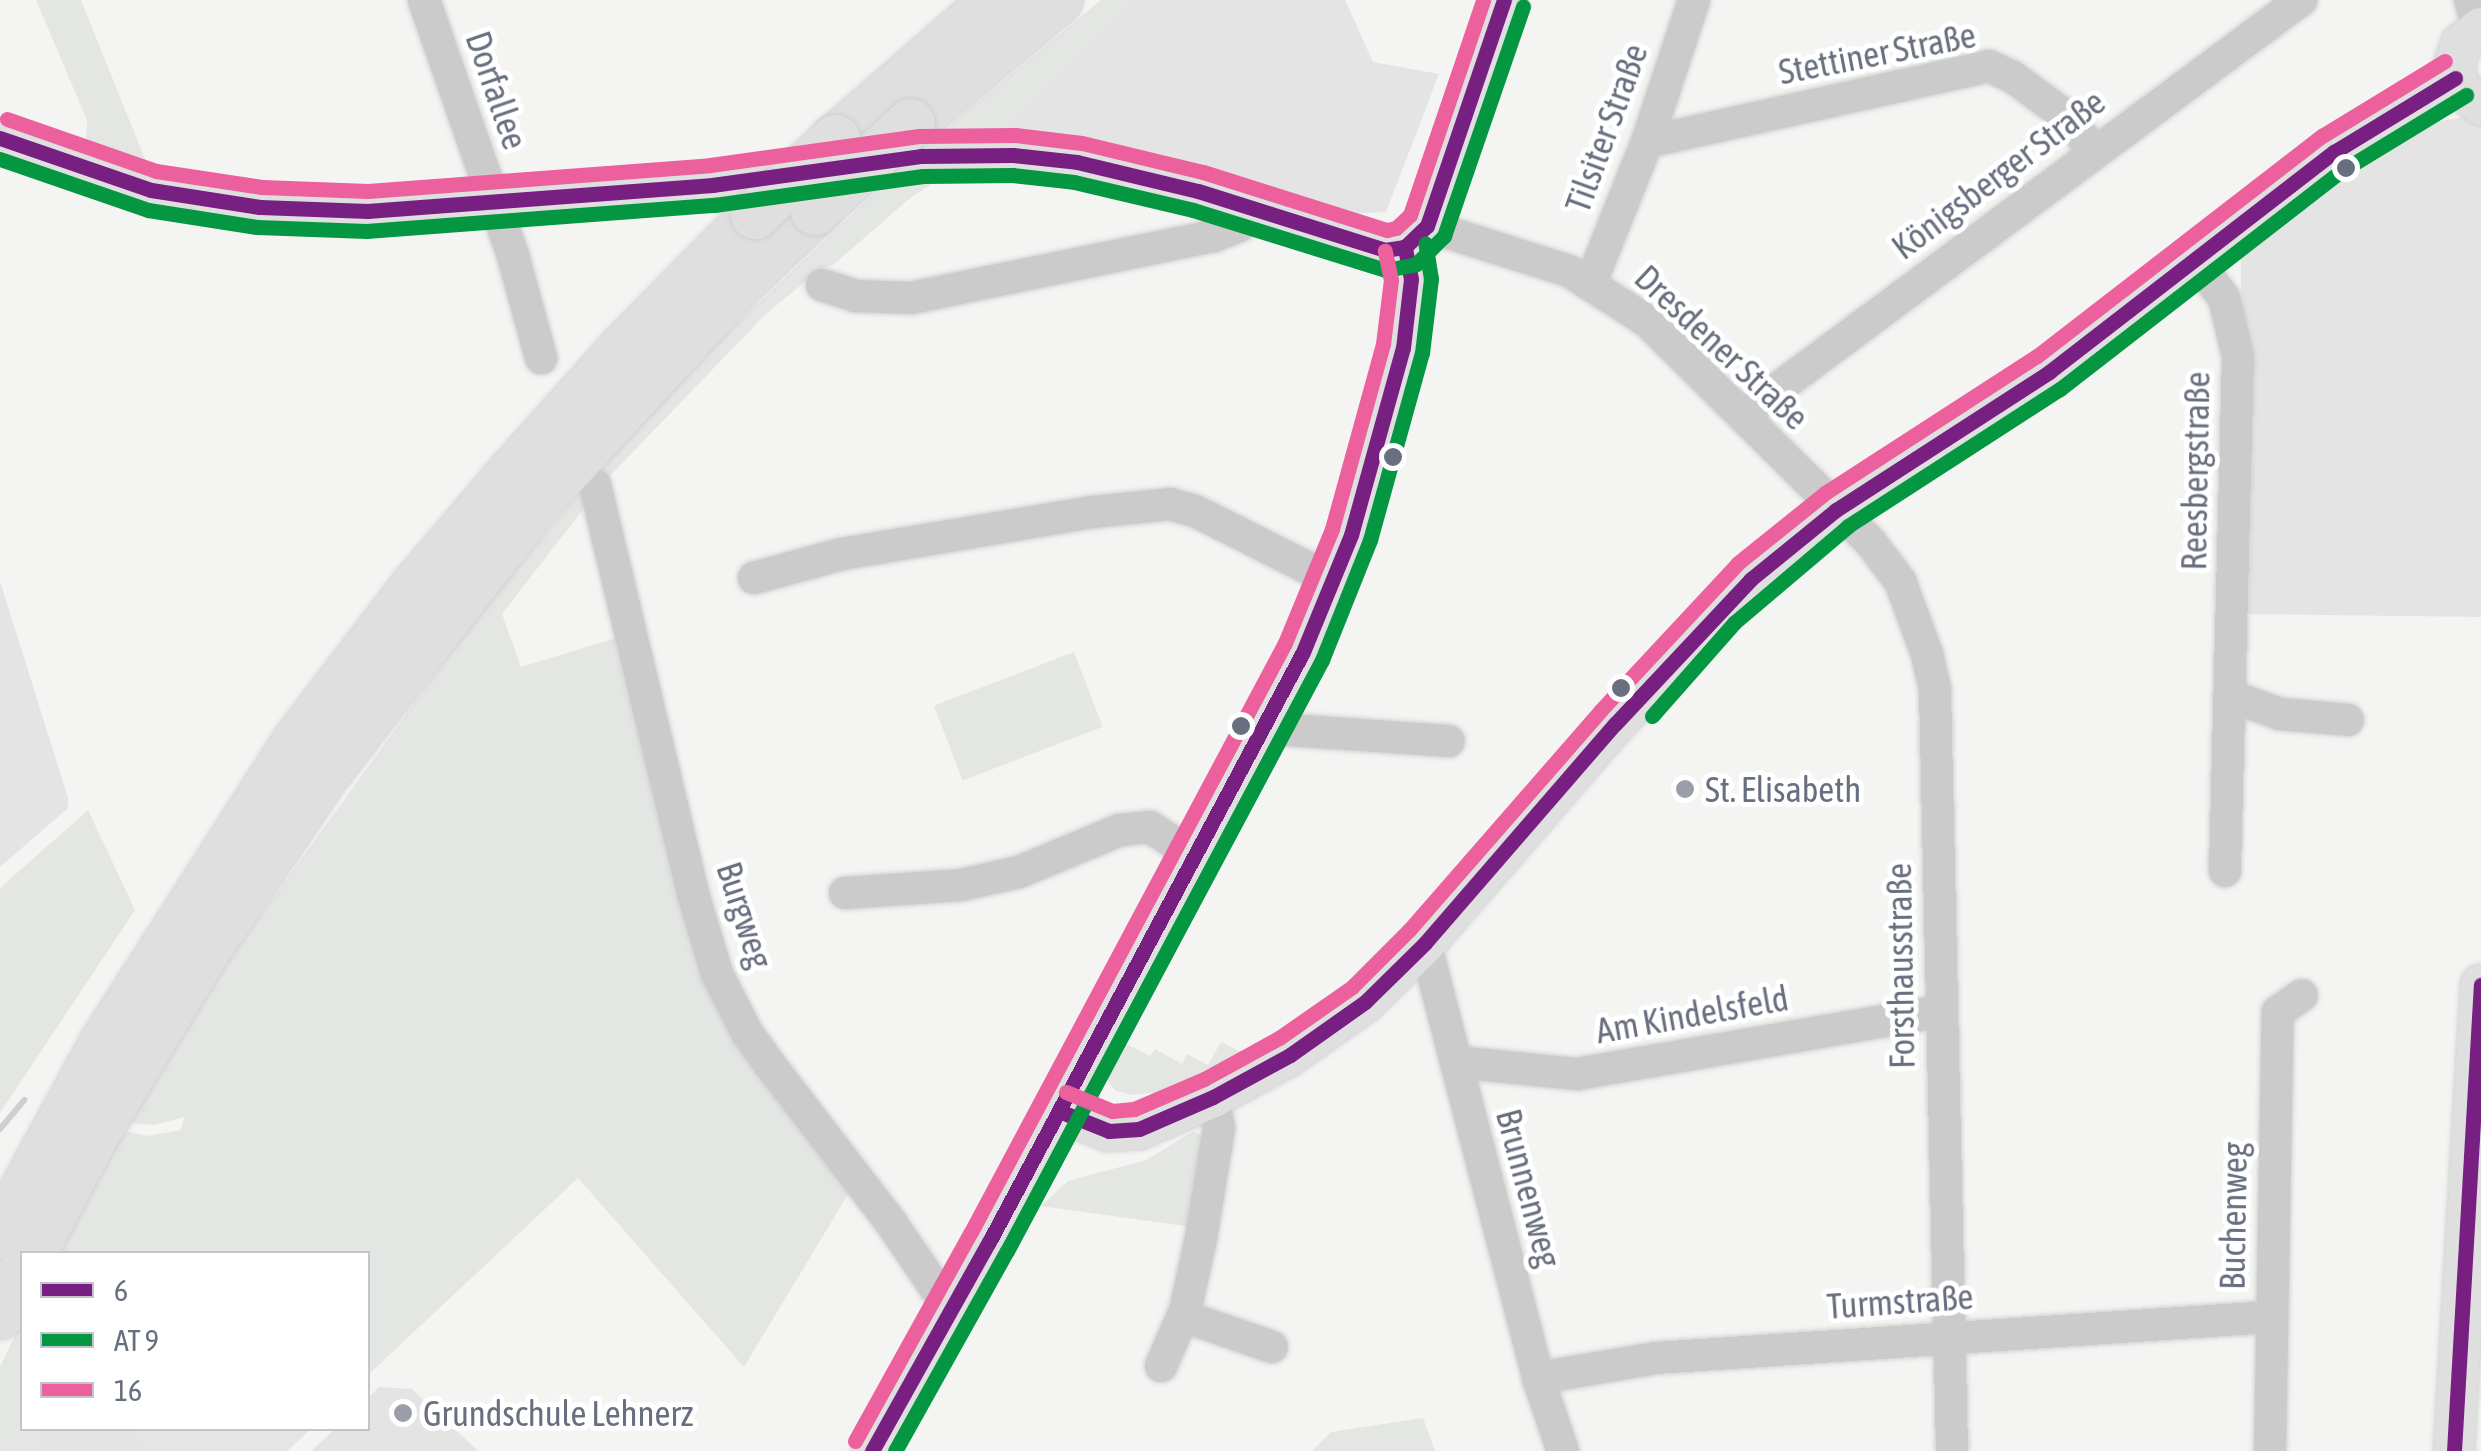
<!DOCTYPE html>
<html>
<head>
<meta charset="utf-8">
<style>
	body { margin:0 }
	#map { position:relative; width:2481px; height:1451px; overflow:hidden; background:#f4f4f3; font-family:"Asap Condensed",sans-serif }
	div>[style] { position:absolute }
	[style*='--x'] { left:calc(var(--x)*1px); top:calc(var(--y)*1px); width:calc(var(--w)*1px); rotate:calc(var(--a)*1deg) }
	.built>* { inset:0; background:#e4e4e5 }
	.green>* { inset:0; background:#e3e6e2; transform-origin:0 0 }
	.stream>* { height:6px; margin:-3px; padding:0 3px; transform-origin:3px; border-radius:3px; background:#ccd0d4 }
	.roads { filter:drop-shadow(0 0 2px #d1d2d2) drop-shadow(0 0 2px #d1d2d2) }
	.minor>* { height:32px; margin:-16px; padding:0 16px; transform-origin:16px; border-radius:16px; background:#cbcbcc }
	.major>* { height:40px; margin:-20px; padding:0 20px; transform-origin:20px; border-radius:20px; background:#dfdfdf }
	.highway>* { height:48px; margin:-24px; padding:0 24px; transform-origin:24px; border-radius:24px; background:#dfdfdf }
	.bridges { filter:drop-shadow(0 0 2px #d0d0d1) drop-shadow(0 0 2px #d0d0d1) }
	.highway-bridge>* { height:48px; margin:-24px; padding:0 24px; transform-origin:24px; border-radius:24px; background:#dfdfdf }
	.bus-1>* { height:15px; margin:-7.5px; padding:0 7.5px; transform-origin:7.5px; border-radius:7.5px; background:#772081 }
	.bus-2>* { height:15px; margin:-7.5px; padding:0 7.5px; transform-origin:7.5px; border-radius:7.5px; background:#059641 }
	.bus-3>* { height:15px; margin:-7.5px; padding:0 7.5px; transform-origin:7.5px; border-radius:7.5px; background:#ec609e }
	.dots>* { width:28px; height:28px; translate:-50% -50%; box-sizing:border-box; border:5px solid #fff; border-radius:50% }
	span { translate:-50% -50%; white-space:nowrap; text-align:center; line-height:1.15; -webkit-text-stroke:10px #fff; paint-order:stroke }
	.street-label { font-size:35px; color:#686f7f }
	.poi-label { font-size:35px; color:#686f7f }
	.left { translate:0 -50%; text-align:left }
	.legend { position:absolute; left:20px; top:1251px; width:350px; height:180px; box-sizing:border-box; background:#fff; border:2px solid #c3c5cc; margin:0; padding:12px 18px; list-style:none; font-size:30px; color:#686f7f }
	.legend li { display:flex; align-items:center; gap:20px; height:50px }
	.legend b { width:50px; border:2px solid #c3c5cc }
</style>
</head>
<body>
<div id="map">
	<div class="built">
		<div style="clip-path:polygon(1130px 0,1345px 0,1373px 62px,1439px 74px,1386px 212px,1344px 214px,1092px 150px,992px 140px)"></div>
		<div style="clip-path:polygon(2481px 115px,2481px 617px,2240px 614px,2241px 248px,2402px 126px)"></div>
		<div style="clip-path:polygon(0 581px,68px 798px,68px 808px,0 867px)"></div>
		<div style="clip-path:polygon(379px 1387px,412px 1389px,478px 1451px,311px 1451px,335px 1429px,368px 1428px,368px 1398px)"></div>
		<div style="clip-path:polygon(41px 1429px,131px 1429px,159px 1451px,40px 1451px,30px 1440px)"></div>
	</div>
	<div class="green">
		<div style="clip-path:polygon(36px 0,81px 0,147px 164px,86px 147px,87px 120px)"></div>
		<div style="clip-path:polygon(1101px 0,1130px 0,992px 140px,926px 145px)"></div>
		<div style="clip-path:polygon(958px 166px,909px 199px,833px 265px,822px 268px,767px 313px,605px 481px,502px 614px,521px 667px,626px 635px,712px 977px,853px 1186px,744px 1367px,578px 1178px,368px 1375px,368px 1254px,55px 1254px,124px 1131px,147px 1136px,181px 1130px,184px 1117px,155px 1125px,130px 1123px,210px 985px,484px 607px,592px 478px,725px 335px,900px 169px)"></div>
		<div style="left:1074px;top:652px;width:80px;height:150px;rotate:69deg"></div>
		<div style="clip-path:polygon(88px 810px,135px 910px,0 1113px,0 888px)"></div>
		<div style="clip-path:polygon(1122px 1042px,1150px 1056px,1155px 1049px,1182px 1064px,1187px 1054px,1208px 1065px,1221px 1042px,1253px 1058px,1178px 1090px,1133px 1095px,1116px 1091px,1106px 1079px)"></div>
		<div style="clip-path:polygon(1194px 1131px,1207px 1139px,1192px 1227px,1041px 1206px,1068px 1181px,1146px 1160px)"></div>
		<div style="clip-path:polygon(22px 1321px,22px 1428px,41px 1429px,30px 1440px,40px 1451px,0 1451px,0 1367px)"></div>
		<div style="clip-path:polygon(1423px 1418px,1435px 1451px,1312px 1451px,1331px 1432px)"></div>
		<div style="clip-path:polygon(131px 1429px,311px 1429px,287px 1451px,159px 1451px)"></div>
	</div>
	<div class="stream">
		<div style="--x:0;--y:1129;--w:38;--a:-50"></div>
	</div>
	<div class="roads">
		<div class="minor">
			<div style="--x:424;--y:0;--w:271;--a:70.8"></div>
			<div style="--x:513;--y:256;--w:106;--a:74.6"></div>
			<div style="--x:2470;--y:0;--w:30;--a:73"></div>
			<div style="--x:1647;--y:142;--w:350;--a:-12.5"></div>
			<div style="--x:1989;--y:66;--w:26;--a:25"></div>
			<div style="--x:2013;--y:77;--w:62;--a:36.5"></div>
			<div style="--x:2063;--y:114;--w:49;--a:49.1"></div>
			<div style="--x:1427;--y:226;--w:149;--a:17.6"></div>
			<div style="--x:1569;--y:271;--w:93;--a:32.7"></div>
			<div style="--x:1647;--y:321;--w:315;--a:44.7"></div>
			<div style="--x:1871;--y:543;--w:48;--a:52.7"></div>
			<div style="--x:1900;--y:581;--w:78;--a:69.7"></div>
			<div style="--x:1927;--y:654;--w:37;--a:77"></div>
			<div style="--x:1935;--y:690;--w:761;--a:88.72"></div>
			<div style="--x:2195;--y:259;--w:49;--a:53.4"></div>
			<div style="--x:2224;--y:298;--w:60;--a:76.4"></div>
			<div style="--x:2238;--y:356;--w:515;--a:91.45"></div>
			<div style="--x:1591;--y:282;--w:151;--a:-68.2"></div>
			<div style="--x:1647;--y:142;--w:150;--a:-71.7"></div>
			<div style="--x:822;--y:285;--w:35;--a:18"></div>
			<div style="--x:855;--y:296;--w:56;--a:2"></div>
			<div style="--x:911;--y:298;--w:309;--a:-11.6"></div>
			<div style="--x:1214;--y:236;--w:27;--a:-22"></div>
			<div style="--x:1239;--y:226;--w:22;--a:-56"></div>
			<div style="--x:1745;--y:413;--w:693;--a:-36.61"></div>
			<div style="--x:595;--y:485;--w:421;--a:76.5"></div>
			<div style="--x:693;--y:894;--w:84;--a:73.3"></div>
			<div style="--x:717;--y:974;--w:66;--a:63"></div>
			<div style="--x:747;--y:1033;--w:39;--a:54"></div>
			<div style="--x:770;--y:1065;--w:200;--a:52.5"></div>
			<div style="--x:892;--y:1224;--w:78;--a:55.9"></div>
			<div style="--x:936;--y:1289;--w:25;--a:43"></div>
			<div style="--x:754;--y:578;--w:91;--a:-15.3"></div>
			<div style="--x:842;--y:554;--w:254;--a:-9.5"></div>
			<div style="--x:1093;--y:512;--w:77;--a:-5.9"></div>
			<div style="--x:1170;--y:504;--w:26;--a:16"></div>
			<div style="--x:1195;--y:511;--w:156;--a:26.7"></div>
			<div style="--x:2231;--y:696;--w:52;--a:20.2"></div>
			<div style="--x:2280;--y:714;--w:68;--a:5"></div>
			<div style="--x:1269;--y:722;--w:22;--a:21"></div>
			<div style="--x:1290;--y:730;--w:159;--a:4"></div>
			<div style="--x:845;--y:893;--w:116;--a:-3.9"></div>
			<div style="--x:961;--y:885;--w:59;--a:-12.6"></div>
			<div style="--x:1019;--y:872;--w:109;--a:-22.6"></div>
			<div style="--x:1120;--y:830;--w:30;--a:-6"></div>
			<div style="--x:1150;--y:827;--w:55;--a:33.1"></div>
			<div style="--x:1425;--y:943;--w:449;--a:75.4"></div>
			<div style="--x:1538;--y:1378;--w:77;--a:71.1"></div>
			<div style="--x:1456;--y:1062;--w:122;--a:5.7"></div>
			<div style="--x:1577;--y:1074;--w:368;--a:-9.8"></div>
			<div style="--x:1183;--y:1316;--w:94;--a:19.2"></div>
			<div style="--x:1161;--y:1366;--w:60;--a:-66.4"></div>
			<div style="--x:1185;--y:1311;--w:75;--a:-77.6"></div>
			<div style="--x:1201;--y:1238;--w:111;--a:-80.7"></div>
			<div style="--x:1219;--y:1128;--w:32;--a:-101"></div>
			<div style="--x:1538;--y:1378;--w:120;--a:-9.6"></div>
			<div style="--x:1656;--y:1358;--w:615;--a:-3.82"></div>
			<div style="--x:2270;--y:1451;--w:439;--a:-89"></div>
			<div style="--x:2278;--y:1012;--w:29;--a:-35"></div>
		</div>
		<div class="major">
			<div style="--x:2481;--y:28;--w:26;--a:141"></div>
			<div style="--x:2461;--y:44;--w:23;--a:108"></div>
			<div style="--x:2454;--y:66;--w:24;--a:75"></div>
			<div style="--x:2460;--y:89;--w:26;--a:37"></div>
			<div style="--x:0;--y:138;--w:160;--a:19"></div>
			<div style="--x:151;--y:190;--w:110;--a:8.9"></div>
			<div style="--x:260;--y:207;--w:108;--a:2.1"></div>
			<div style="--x:368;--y:211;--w:345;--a:-4.3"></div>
			<div style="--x:712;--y:185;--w:212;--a:-7.9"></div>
			<div style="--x:922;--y:156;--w:91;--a:-0.6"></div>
			<div style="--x:1013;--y:155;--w:64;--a:6.2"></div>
			<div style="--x:1077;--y:162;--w:124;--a:13.5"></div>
			<div style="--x:1198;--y:191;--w:196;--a:17.5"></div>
			<div style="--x:1385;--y:250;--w:20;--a:-9"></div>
			<div style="--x:1405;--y:247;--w:30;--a:-44"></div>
			<div style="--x:1427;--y:226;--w:239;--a:-71.2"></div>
			<div style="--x:1059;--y:1111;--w:54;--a:21.8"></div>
			<div style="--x:1109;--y:1131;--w:30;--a:-4"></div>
			<div style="--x:1139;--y:1129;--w:81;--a:-23.4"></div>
			<div style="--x:1213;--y:1097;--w:88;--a:-28.6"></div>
			<div style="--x:1290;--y:1055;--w:92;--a:-35.2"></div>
			<div style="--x:1365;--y:1002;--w:84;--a:-44.5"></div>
			<div style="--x:1425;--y:943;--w:290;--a:-49.1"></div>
			<div style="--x:1615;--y:724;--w:199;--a:-46.8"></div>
			<div style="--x:1751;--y:579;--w:109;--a:-39.1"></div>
			<div style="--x:1836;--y:510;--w:254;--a:-32.9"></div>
			<div style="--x:2049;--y:372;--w:360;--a:-37.7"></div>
			<div style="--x:2334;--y:152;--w:142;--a:-31.4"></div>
			<div style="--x:872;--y:1451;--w:240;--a:-60.8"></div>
			<div style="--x:989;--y:1242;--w:668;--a:-61.98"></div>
			<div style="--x:1303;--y:652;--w:126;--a:-67.7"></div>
			<div style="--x:1351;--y:535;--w:194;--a:-74.5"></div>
			<div style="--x:1403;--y:348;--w:69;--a:-83.4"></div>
			<div style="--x:1411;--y:279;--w:33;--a:-101"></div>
			<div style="--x:2454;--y:1451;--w:467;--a:-86.7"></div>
		</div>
		<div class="highway">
			<div style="--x:911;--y:123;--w:192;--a:-39.9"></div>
			<div style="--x:836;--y:139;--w:212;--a:-41"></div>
			<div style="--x:0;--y:1235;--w:216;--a:-61.5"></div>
			<div style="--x:103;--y:1045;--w:358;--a:-57.4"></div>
			<div style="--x:296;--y:743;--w:196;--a:-52.7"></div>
			<div style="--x:415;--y:587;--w:151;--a:-49.6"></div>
			<div style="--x:513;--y:472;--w:164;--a:-48.2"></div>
			<div style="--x:622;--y:350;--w:190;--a:-45.4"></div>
			<div style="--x:32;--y:1254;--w:131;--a:-62.3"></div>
			<div style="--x:93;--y:1138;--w:224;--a:-58.9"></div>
			<div style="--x:209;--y:946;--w:207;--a:-56"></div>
			<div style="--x:325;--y:774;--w:349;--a:-52"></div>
			<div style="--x:540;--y:499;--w:289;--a:-47.2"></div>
			<div style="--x:736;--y:287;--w:110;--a:-43.9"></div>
			<div style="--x:0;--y:1315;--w:48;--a:-62.9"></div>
		</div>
	</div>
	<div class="bridges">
		<div class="highway-bridge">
			<div style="--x:815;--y:211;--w:130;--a:-42.5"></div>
			<div style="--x:755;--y:215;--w:111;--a:-43.2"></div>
		</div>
	</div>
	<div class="bus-1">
		<div style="--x:0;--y:138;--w:160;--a:19"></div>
		<div style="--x:151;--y:190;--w:110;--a:8.9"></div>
		<div style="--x:260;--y:207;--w:108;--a:2.1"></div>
		<div style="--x:368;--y:211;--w:345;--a:-4.3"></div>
		<div style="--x:712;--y:185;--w:212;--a:-7.9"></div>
		<div style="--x:922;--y:156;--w:91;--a:-0.6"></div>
		<div style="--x:1013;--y:155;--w:64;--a:6.2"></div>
		<div style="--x:1077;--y:162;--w:124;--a:13.5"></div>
		<div style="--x:1198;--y:191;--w:196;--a:17.5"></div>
		<div style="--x:1385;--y:250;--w:20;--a:-9"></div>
		<div style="--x:1405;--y:247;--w:30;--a:-44"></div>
		<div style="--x:1427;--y:226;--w:239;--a:-71.2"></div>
		<div style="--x:1059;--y:1111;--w:54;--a:21.8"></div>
		<div style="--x:1109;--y:1131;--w:30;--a:-4"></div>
		<div style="--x:1139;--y:1129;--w:81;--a:-23.4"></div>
		<div style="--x:1213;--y:1097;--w:88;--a:-28.6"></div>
		<div style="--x:1290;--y:1055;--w:92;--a:-35.2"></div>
		<div style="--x:1365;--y:1002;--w:84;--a:-44.5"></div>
		<div style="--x:1425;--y:943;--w:290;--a:-49.1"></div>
		<div style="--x:1615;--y:724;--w:199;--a:-46.8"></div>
		<div style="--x:1751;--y:579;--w:109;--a:-39.1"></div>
		<div style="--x:1836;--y:510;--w:254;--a:-32.9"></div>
		<div style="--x:2049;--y:372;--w:360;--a:-37.7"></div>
		<div style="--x:2334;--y:152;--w:142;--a:-31.4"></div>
		<div style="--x:872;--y:1451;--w:240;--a:-60.8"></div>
		<div style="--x:989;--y:1242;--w:668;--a:-61.98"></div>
		<div style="--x:1303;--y:652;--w:126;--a:-67.7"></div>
		<div style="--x:1351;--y:535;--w:194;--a:-74.5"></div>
		<div style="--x:1403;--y:348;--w:69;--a:-83.4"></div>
		<div style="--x:1411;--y:279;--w:33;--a:-101"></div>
		<div style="--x:2454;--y:1451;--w:467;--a:-86.7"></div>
	</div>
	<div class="bus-2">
		<div style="--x:0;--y:159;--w:157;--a:19"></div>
		<div style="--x:148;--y:210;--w:110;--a:8.9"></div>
		<div style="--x:257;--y:227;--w:110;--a:2.1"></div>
		<div style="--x:367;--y:231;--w:348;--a:-4.3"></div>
		<div style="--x:714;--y:205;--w:211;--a:-7.9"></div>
		<div style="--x:923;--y:176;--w:89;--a:-0.6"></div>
		<div style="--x:1012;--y:175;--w:62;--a:6.4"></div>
		<div style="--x:1074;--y:182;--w:122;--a:13.2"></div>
		<div style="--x:1193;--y:210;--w:202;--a:17.3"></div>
		<div style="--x:1386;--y:270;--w:31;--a:-11"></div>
		<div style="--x:1416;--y:264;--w:40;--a:-45"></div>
		<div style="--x:1444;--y:236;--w:243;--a:-71"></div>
		<div style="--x:1652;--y:716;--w:125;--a:-48.6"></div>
		<div style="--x:1735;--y:622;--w:148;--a:-40.3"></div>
		<div style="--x:1848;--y:526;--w:252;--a:-32.9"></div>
		<div style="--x:2060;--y:389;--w:354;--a:-37.8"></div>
		<div style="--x:2340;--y:172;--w:148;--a:-31.4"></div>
		<div style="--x:895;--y:1451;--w:229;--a:-60.8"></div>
		<div style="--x:1007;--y:1251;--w:670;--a:-61.94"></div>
		<div style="--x:1322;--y:660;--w:129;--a:-68.2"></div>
		<div style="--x:1370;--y:540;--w:194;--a:-74.5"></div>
		<div style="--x:1422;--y:353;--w:75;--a:-83.1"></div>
		<div style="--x:1431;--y:279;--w:36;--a:-99"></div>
	</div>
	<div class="bus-3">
		<div style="--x:7;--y:119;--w:158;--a:19.2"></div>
		<div style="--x:156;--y:171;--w:107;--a:8.6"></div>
		<div style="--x:262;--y:187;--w:106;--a:2.2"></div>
		<div style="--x:368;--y:191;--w:343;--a:-4.3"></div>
		<div style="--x:710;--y:165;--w:211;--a:-7.9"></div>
		<div style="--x:919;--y:136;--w:96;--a:-0.6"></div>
		<div style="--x:1015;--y:135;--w:67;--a:6.8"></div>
		<div style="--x:1082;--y:143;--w:124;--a:13.5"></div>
		<div style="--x:1203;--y:172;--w:193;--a:17.5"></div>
		<div style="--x:1387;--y:230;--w:9;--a:-13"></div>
		<div style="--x:1396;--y:228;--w:19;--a:-43"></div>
		<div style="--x:1410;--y:215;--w:227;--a:-71.2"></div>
		<div style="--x:1066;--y:1092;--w:50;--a:22.4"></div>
		<div style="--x:1112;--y:1111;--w:22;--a:-5"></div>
		<div style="--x:1134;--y:1109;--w:76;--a:-23.2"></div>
		<div style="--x:1204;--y:1079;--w:85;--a:-28.7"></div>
		<div style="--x:1279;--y:1038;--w:89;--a:-34.9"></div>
		<div style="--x:1352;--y:987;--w:82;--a:-45"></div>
		<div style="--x:1410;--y:929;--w:289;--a:-48.9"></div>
		<div style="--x:1600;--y:711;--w:202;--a:-47"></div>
		<div style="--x:1738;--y:563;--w:112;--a:-38.8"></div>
		<div style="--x:1825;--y:493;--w:252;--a:-32.9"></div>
		<div style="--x:2037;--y:356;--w:360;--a:-37.7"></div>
		<div style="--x:2322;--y:136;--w:144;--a:-31.4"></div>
		<div style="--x:855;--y:1441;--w:239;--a:-61"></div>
		<div style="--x:971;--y:1232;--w:667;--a:-61.94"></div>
		<div style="--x:1285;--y:643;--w:123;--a:-67.6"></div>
		<div style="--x:1332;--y:529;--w:192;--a:-74.6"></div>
		<div style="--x:1383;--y:344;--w:64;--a:-82.9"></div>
		<div style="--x:1391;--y:280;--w:30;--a:-102"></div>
	</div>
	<div class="dots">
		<div style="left:2346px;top:168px;background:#686f7f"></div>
		<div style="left:1393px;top:457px;background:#686f7f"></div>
		<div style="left:1621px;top:688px;background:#686f7f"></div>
		<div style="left:1241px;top:726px;background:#686f7f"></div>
		<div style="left:1685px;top:789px;background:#999ea8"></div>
		<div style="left:403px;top:1413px;background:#999ea8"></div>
	</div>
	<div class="street-label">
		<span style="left:1877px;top:53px;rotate:-11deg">Stettiner Straße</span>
		<span style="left:497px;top:90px;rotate:71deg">Dorfallee</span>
		<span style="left:1606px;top:128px;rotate:-70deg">Tilsiter Straße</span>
		<span style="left:1998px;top:174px;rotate:-37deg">Königsberger Straße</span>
		<span style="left:1722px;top:347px;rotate:43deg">Dresdener Straße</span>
		<span style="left:2195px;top:471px;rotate:-89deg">Reesbergstraße</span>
		<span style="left:745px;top:915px;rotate:72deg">Burgweg</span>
		<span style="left:1900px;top:966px;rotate:-91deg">Forsthausstraße</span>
		<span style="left:1692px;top:1014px;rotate:-10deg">Am Kindelsfeld</span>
		<span style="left:1529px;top:1188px;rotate:75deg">Brunnenweg</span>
		<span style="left:2233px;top:1216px;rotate:-89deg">Buchenweg</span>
		<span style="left:1900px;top:1301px;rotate:-4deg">Turmstraße</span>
	</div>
	<div class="poi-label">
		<span class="left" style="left:1705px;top:789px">St. Elisabeth</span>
		<span class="left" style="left:423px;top:1413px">Grundschule Lehnerz</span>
	</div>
	<ul class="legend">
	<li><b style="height:12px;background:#772081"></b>6</li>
	<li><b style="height:12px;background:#059641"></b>AT 9</li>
	<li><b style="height:12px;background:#ec609e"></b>16</li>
	</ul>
</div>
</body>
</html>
